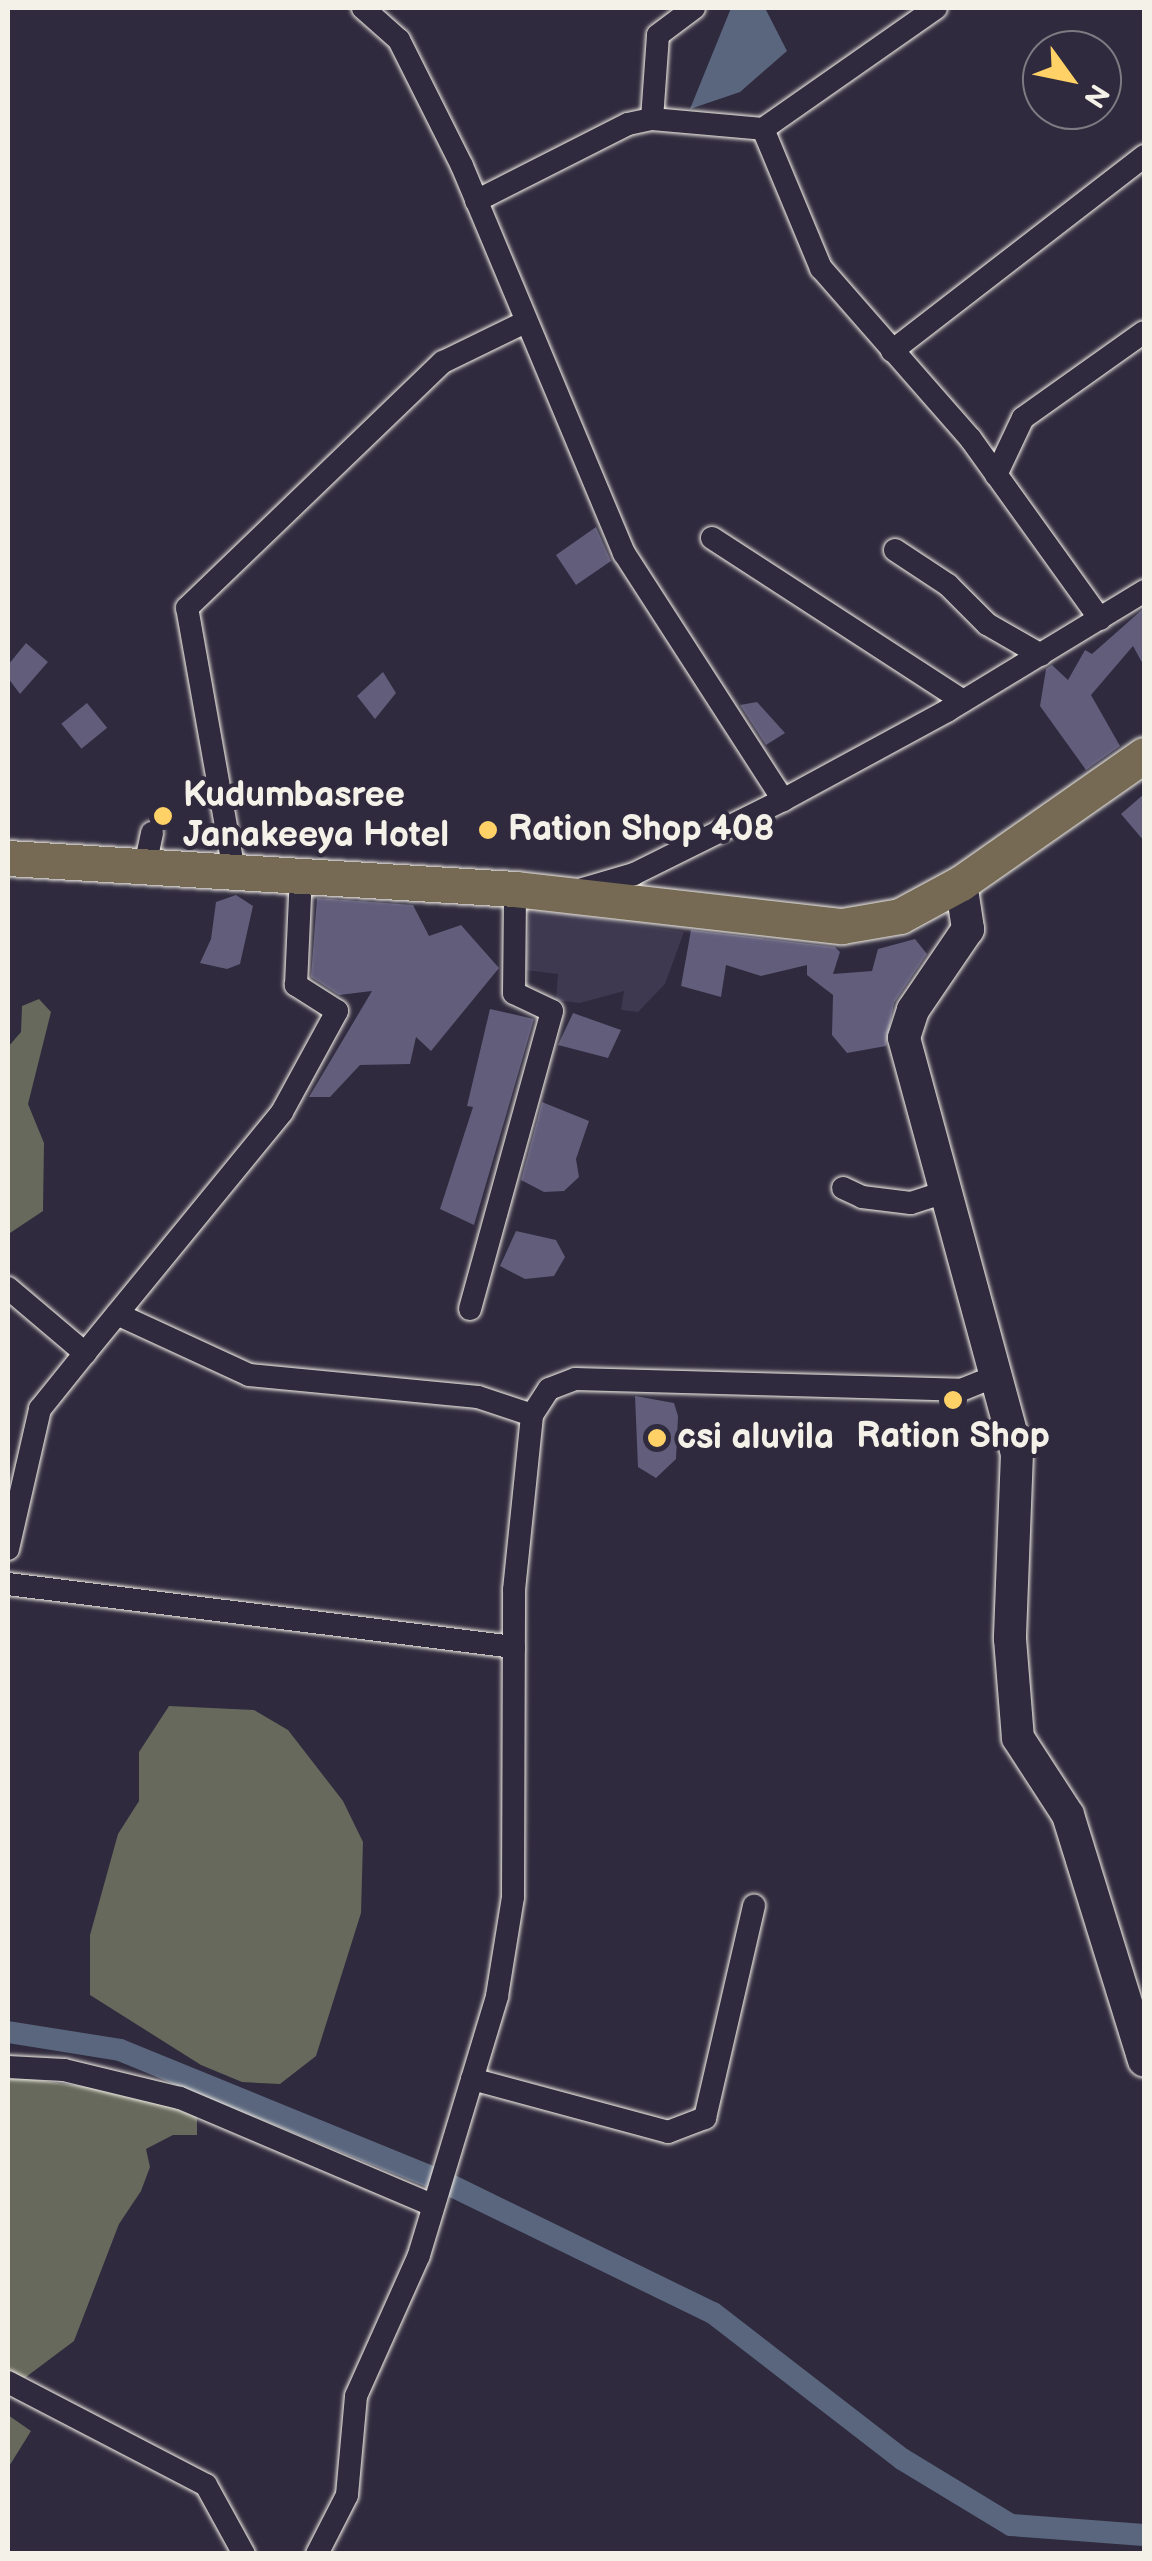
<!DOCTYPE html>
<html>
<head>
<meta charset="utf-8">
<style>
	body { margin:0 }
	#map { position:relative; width:1152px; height:2561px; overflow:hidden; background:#2f2a3d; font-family:"Balsamiq Sans",sans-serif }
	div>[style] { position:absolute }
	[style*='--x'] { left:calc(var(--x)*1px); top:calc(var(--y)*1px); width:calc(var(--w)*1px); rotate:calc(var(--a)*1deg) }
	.built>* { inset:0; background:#3e3950 }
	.green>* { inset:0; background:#66695b }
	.water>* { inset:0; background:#5a667e }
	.canal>* { height:22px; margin:-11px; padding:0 11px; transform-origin:11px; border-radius:11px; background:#5a667e }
	.building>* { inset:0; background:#615d7b; transform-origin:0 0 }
	.roads { filter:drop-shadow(0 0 2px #f4f1e8) drop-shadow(0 0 2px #f4f1e8) }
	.street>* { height:22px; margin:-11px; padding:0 11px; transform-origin:11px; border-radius:11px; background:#2f2a3d }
	.secondary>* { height:32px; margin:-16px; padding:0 16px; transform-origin:16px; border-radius:16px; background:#2f2a3d }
	.primary>* { height:35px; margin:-17.5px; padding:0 17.5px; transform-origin:17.5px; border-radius:17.5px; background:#776a54 }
	.dots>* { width:28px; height:28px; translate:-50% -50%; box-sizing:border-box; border:5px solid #2f2a3d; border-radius:50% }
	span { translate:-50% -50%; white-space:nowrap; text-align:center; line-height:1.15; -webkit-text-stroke:8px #2f2a3d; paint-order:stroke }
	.poi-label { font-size:35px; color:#f4f1e8; font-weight:700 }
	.left { translate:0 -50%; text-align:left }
	.frame { position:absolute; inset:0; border:10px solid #f4f1e8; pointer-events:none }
	.north { position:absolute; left:1022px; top:30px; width:100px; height:100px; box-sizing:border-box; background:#2f2a3d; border:2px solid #7e7a81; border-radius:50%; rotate:123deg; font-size:28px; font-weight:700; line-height:40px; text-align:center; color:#f4f1e8 }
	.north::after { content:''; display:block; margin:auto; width:35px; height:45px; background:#ffd166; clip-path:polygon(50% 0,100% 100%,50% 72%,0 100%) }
</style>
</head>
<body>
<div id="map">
	<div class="built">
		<div style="clip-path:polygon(530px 912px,569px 914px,684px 932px,665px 984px,638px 1012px,621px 1010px,624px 991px,580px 1003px,556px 1000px,558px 974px,525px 970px)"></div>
	</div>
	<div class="green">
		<div style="clip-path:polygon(39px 999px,51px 1012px,28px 1104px,44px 1143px,43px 1211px,10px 1233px,8px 1047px,21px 1032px,22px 1006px)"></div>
		<div style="clip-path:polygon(169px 1706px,254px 1710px,288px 1730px,343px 1801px,363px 1842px,361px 1913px,316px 2056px,280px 2084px,242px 2082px,201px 2065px,90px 1995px,90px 1935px,118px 1834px,139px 1801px,139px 1752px)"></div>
		<div style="clip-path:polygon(8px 2076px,136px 2094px,197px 2117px,197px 2135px,173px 2135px,146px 2149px,150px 2167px,141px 2191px,119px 2224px,74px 2341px,14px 2386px,8px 2382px)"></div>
		<div style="clip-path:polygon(8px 2415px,31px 2431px,8px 2468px)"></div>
	</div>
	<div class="water">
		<div style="clip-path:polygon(731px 8px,765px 8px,787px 51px,740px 92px,690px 109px)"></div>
	</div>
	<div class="canal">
		<div style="--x:8;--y:2032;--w:113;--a:9.1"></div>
		<div style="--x:120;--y:2050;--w:352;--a:22.2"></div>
		<div style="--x:446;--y:2183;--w:297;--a:26"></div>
		<div style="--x:713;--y:2313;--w:239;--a:37.7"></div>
		<div style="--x:902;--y:2459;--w:127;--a:31.2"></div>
		<div style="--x:1011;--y:2525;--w:133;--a:4.3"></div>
	</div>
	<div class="building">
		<div style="clip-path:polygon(596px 527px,611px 561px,576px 585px,556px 555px)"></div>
		<div style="clip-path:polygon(1144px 608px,1144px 666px,1133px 646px,1091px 695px,1120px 746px,1086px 770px,1040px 706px,1046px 669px,1052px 665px,1068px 680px,1085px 650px,1092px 654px)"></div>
		<div style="clip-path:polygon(26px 643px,48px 662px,20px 694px,8px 678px,8px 665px)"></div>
		<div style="clip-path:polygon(383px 672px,396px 693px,375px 719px,357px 696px)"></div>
		<div style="clip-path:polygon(757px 702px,785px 733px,766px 745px,740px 705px)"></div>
		<div style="left:87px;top:703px;width:32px;height:33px;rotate:51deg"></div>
		<div style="clip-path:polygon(1144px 794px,1144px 841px,1121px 814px)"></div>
		<div style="clip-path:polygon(236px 895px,253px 906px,240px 964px,227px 969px,200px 963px,211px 939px,216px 902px)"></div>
		<div style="clip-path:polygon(317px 898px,413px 905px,429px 936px,461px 925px,499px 968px,431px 1051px,416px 1037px,410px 1064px,360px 1065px,330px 1097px,309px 1097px,372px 991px,339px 995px,311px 977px)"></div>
		<div style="clip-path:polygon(691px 930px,835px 947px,840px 952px,833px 974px,872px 971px,878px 949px,915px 939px,927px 954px,894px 1003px,886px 1046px,847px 1053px,832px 1035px,833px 995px,807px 975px,807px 965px,761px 976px,726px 965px,721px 997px,681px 986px)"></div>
		<div style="clip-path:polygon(490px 1009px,534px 1019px,474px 1225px,440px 1209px,473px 1107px,467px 1106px)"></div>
		<div style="clip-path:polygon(573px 1013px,621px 1030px,608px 1058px,558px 1045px)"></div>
		<div style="clip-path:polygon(542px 1102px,589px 1121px,576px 1159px,579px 1177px,564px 1191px,544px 1192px,521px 1180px)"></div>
		<div style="clip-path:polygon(516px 1231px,556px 1240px,565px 1257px,554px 1276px,525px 1279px,500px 1266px)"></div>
		<div style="clip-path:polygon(635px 1396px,674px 1403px,678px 1416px,676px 1459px,656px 1478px,638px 1467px)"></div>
	</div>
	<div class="roads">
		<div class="street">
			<div style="--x:363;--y:8;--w:48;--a:41.6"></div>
			<div style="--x:399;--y:40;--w:141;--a:63.4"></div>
			<div style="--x:462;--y:166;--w:420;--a:67.3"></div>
			<div style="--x:624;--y:553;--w:294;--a:57.2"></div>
			<div style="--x:652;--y:119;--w:84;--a:-85.9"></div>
			<div style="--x:658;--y:35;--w:45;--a:-36.9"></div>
			<div style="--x:763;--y:129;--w:151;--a:67.4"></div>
			<div style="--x:821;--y:268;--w:226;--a:48.8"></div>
			<div style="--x:970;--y:438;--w:223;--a:54.3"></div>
			<div style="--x:476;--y:201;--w:170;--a:-26.9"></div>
			<div style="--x:628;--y:124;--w:25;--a:-12"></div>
			<div style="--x:652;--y:119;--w:111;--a:5.1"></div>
			<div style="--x:763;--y:129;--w:211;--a:-35"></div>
			<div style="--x:892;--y:351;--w:319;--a:-37.7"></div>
			<div style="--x:996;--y:475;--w:63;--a:-64.7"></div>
			<div style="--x:1023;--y:418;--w:148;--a:-35.4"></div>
			<div style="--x:712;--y:538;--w:299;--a:33"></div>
			<div style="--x:895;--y:550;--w:64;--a:33.4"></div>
			<div style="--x:948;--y:585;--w:55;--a:45"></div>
			<div style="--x:987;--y:624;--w:62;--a:29.9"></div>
			<div style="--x:145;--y:866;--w:34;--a:-78"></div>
			<div style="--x:234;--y:871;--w:267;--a:-100.1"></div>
			<div style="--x:187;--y:608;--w:355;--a:-43.9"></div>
			<div style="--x:443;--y:362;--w:91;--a:-26"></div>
			<div style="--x:579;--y:890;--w:57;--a:-16.2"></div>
			<div style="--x:634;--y:874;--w:166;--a:-26.4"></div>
			<div style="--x:783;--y:800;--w:187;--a:-28.5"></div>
			<div style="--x:947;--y:711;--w:231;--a:-31.3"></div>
			<div style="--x:843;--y:1188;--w:21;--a:25"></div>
			<div style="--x:862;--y:1197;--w:49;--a:7"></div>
			<div style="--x:911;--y:1203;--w:39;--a:-18"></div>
			<div style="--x:8;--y:1288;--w:101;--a:40.2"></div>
			<div style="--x:85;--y:1353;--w:311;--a:-50.7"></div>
			<div style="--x:282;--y:1112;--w:115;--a:-61.4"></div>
			<div style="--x:337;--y:1011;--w:49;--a:-147.6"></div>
			<div style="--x:296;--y:985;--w:109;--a:-87.4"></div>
			<div style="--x:470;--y:1309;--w:309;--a:-74.6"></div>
			<div style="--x:552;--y:1011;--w:42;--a:-154.7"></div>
			<div style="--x:514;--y:993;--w:104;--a:-89.4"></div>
			<div style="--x:117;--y:1314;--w:145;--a:24.8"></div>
			<div style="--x:249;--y:1375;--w:230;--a:5.5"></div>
			<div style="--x:478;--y:1397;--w:57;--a:18.4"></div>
			<div style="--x:8;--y:1549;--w:144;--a:-77.1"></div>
			<div style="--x:40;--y:1409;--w:72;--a:-51.2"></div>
			<div style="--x:8;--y:1584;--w:510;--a:7.1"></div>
			<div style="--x:8;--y:2067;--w:56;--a:3.1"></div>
			<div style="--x:64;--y:2070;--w:119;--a:13.6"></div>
			<div style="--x:180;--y:2098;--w:274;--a:23"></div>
			<div style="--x:472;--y:2079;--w:203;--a:15.1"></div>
			<div style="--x:668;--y:2132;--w:40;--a:-21"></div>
			<div style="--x:705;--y:2118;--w:218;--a:-77"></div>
			<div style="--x:8;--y:2382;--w:223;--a:27.5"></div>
			<div style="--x:206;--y:2485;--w:79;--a:61.2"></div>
			<div style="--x:317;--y:2554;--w:66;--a:-63"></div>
			<div style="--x:347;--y:2495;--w:99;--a:-84.8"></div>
			<div style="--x:356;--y:2396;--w:154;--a:-65.9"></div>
			<div style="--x:419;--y:2255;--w:270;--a:-73.2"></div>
			<div style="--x:497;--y:1996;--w:100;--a:-80.8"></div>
			<div style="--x:513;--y:1897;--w:307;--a:-89.8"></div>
			<div style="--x:514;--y:1590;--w:176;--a:-84.1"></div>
			<div style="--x:532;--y:1415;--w:31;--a:-57"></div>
			<div style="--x:549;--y:1389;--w:28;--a:-21"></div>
			<div style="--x:575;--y:1379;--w:386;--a:1.6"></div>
			<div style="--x:961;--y:1390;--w:35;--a:-22"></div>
		</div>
		<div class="secondary">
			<div style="--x:961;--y:883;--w:47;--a:81.3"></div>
			<div style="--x:968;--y:929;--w:98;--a:124.2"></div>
			<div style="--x:913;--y:1010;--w:29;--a:108"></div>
			<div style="--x:904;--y:1038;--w:430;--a:74.8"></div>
			<div style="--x:1017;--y:1453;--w:186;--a:92.2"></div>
			<div style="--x:1010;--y:1639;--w:99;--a:85.4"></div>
			<div style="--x:1018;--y:1738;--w:92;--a:57"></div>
			<div style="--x:1068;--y:1815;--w:257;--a:72.8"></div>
		</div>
		<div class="primary">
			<div style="--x:8;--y:858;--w:508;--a:3.5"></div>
			<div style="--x:515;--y:889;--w:329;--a:6.5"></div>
			<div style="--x:842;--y:926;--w:59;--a:-9.8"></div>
			<div style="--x:900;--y:916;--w:69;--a:-28.4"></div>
			<div style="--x:961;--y:883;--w:223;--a:-35"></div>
		</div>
	</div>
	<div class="dots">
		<div style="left:163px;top:816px;background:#ffd166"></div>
		<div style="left:488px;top:830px;background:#ffd166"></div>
		<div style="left:953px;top:1400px;background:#ffd166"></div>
		<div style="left:657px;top:1438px;background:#ffd166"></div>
	</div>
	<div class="poi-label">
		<span class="left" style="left:183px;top:816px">Kudumbasree<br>Janakeeya Hotel</span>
		<span class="left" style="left:508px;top:830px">Ration Shop 408</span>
		<span style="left:953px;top:1437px">Ration Shop</span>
		<span class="left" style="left:677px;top:1438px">csi aluvila</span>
	</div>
	<div class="frame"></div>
	<div class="north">N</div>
</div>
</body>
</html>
